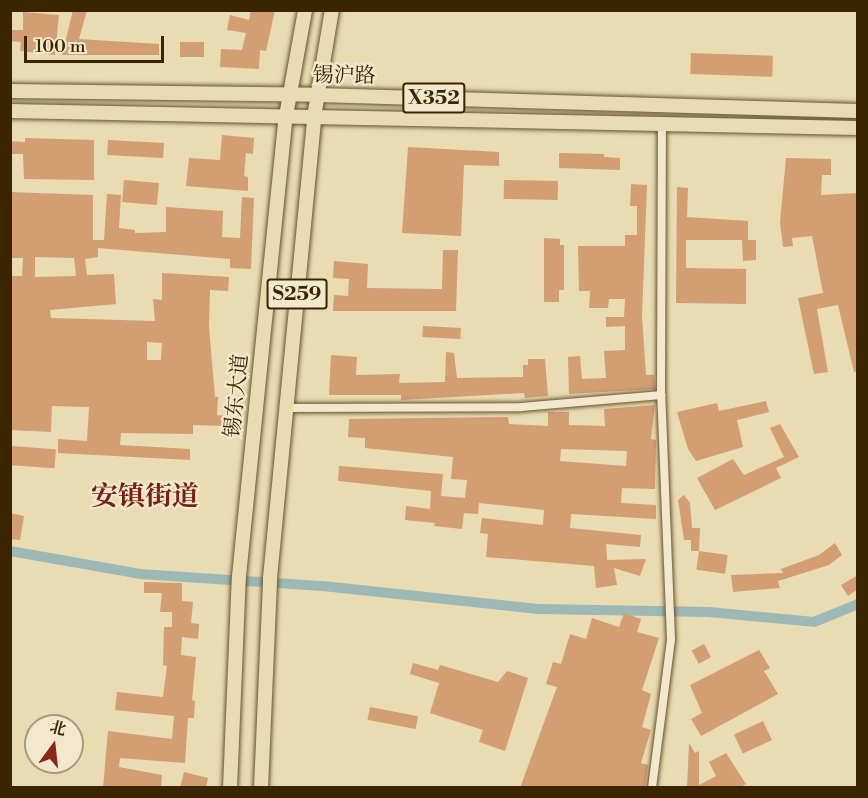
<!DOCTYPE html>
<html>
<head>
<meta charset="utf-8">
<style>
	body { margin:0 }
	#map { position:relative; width:868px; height:798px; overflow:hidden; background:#e9dbb2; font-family:"Libre Bodoni","Noto Serif SC",serif }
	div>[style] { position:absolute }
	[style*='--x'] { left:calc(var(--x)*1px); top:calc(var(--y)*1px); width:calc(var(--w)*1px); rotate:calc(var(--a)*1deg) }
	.canal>* { height:10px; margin:-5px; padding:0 5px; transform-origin:5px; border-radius:5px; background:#9cb9b6 }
	.building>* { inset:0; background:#d29e72; transform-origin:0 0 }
	.roads { filter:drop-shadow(0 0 2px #66522d) drop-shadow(0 0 2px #66522d) }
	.street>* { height:8px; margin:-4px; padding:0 4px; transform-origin:4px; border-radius:4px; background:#f1e8cd }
	.primary>* { height:14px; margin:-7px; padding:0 7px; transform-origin:7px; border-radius:7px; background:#e9dbb2 }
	span { translate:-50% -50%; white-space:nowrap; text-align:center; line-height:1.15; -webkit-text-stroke:4.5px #f1e8cd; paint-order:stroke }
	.shield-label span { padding:2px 4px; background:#f1e8cd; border:2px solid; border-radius:4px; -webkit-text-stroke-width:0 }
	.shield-label { font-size:20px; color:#3b2501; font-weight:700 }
	.street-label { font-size:21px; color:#3b2501 }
	.district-label { font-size:27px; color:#7a1f14; font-weight:700 }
	.frame { position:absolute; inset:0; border:12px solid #3b2501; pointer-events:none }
	.north { position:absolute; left:24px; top:714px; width:60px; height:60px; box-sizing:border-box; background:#f1e8cd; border:2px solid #a89a7b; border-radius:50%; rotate:15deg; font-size:16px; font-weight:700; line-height:24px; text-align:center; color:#3b2501 }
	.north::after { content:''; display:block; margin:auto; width:21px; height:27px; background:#8f2418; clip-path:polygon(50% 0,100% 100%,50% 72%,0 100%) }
	.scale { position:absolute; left:24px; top:36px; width:140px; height:27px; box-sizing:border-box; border:3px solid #3b2501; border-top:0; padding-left:8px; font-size:18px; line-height:21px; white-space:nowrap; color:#3b2501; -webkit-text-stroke:4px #f1e8cd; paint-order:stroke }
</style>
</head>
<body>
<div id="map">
	<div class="canal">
		<div style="--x:10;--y:551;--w:132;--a:10"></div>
		<div style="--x:140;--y:574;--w:183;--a:3.8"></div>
		<div style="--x:323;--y:586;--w:218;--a:6.1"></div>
		<div style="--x:540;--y:609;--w:169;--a:1"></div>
		<div style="--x:709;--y:612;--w:105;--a:5.4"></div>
		<div style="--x:814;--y:622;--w:48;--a:-22.2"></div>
	</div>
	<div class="building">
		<div style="clip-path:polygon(73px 10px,87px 10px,79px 39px,159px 44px,159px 55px,62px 55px)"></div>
		<div style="clip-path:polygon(251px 10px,275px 10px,266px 51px,260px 50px,259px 69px,220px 67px,221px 49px,242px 50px,246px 33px,227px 30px,230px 15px,249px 20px)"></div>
		<div style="clip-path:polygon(23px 12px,59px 15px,55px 55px,20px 51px,21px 42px,10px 41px,10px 30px,23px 30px)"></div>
		<div style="left:180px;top:42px;width:24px;height:15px"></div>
		<div style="left:691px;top:53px;width:82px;height:21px;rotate:2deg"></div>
		<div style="clip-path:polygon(222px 135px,254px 138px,253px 154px,246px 153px,244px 176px,248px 177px,248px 191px,186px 186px,189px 158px,220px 160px)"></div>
		<div style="clip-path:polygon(25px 138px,94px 140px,94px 180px,24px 179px,23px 154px,10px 154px,10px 141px,25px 142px)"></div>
		<div style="left:108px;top:140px;width:56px;height:15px;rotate:3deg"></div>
		<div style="clip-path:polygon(408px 147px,499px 152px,499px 166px,464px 165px,461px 236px,402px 233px)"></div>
		<div style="clip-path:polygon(559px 153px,604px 154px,604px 157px,620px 158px,620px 170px,559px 168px)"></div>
		<div style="clip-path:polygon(786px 158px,831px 159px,831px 175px,822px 175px,821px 195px,858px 193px,858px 372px,854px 372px,838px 305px,817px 309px,828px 372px,814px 374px,798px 298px,823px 293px,812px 236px,792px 238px,793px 246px,783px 247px,780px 222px)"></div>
		<div style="left:124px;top:180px;width:35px;height:22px;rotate:5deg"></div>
		<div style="left:504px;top:180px;width:54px;height:19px;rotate:1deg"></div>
		<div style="clip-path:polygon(631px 184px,647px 185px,642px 316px,646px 375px,654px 375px,655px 389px,569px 394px,568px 357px,580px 356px,582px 379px,606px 378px,604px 351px,625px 350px,625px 326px,606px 327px,606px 317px,624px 317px,625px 299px,609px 299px,608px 308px,589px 308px,590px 291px,579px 291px,578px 246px,625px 246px,625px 235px,637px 235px,637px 206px,630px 206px)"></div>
		<div style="clip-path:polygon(677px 187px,688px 188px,687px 217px,748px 221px,748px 240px,756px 240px,756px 260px,743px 261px,742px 240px,686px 240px,686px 268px,746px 269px,746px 304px,676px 303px)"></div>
		<div style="clip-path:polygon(evenodd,10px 192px,93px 195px,93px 240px,104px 240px,107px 194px,121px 195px,119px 228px,135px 230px,135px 233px,166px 232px,166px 207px,223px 211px,222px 237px,240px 238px,242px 197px,254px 198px,251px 269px,230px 268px,230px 259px,98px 248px,98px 257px,85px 259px,87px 275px,114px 274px,116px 304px,50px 310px,51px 318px,155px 321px,153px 299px,162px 300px,162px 273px,229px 277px,228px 291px,210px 290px,209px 327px,215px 397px,218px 397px,217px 415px,226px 416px,225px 426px,193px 425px,193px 434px,121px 433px,120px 445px,190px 449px,190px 460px,58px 453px,58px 439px,87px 441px,89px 407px,52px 406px,51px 432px,10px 430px,10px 276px,22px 276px,23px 258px,10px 258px,10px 192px,35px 257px,74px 258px,76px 276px,35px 277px,35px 257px,10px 192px,147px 342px,162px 343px,161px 360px,147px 360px,147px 342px)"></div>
		<div style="clip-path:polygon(544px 238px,560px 239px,560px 245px,564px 245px,564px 290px,559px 290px,559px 302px,544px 302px)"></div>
		<div style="clip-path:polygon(443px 250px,458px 250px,456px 311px,333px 311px,334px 295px,348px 296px,349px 279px,333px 278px,334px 261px,368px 264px,367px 288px,442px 289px)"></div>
		<div style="left:423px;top:326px;width:38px;height:11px;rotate:3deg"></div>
		<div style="clip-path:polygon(446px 352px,454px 353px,457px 378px,523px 377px,523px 365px,528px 365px,528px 359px,545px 359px,548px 396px,525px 398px,524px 393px,401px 400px,401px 395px,329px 395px,331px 355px,357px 357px,356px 375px,400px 374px,399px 383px,445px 382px)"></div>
		<div style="clip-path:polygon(766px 401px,769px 412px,737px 420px,743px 447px,696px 461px,688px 449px,677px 412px,717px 403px,719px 411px)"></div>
		<div style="clip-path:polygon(evenodd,655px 405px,651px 439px,656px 440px,655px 489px,622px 488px,621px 503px,656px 505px,656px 519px,571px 514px,570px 528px,641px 535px,640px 547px,606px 544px,607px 560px,646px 559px,640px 576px,614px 568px,617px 585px,596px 588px,594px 566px,486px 557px,488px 534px,480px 533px,482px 518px,543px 525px,544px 510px,479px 503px,478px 514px,464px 513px,462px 529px,434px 526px,435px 523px,405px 520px,406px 506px,430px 509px,431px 491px,338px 481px,339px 466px,443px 474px,441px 496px,465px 498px,467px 480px,451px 479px,453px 457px,365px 448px,365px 438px,348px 437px,349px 419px,508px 417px,509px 424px,548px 426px,548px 412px,569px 412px,569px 425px,605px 426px,604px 409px,655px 405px,561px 449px,627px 451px,626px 466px,560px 461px,561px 449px)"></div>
		<div style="clip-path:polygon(780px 424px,799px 457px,776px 468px,781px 478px,715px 510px,697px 478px,733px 459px,744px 475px,784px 457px,770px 428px)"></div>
		<div style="left:10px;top:446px;width:46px;height:19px;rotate:4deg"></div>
		<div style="clip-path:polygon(684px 495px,690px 503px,692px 528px,700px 528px,699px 551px,691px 551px,691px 540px,684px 540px,678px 500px)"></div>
		<div style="clip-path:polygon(10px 513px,24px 516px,20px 540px,10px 539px)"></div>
		<div style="clip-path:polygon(835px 543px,842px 555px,829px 565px,778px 581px,780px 588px,733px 592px,731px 575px,783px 573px,781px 569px,819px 555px)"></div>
		<div style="left:699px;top:551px;width:29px;height:19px;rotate:8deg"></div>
		<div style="clip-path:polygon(858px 575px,858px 589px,848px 596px,841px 585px)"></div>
		<div style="clip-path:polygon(144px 582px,182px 583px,182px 601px,193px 602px,191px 623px,199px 624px,198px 639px,182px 637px,181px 655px,196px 657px,192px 700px,195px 701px,194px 718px,188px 718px,185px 763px,120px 758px,119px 767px,162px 775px,161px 788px,103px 788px,108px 731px,172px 739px,174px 716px,115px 710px,117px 692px,163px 697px,167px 666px,163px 665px,164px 627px,172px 627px,172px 612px,160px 612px,162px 593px,144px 593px)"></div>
		<div style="clip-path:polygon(624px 613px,641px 619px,637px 632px,659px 638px,642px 690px,651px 694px,642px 727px,651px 730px,641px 763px,648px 765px,645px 788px,520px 788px,557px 687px,546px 684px,553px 662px,561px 664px,570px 634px,586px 639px,592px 618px,619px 627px)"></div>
		<div style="left:704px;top:644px;width:15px;height:14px;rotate:62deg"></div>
		<div style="clip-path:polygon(759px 650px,770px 668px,764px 671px,778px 694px,701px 736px,691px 719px,702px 713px,690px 685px)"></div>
		<div style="clip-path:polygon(413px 663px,438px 670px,440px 665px,498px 682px,507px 671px,528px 678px,505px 751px,479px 742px,483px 730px,430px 713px,439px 683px,410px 674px)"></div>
		<div style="left:370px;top:707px;width:49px;height:13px;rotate:11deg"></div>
		<div style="left:763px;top:721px;width:21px;height:32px;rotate:65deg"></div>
		<div style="clip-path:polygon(689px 743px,695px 753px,699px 751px,699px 785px,716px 776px,709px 762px,726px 753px,746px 784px,739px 788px,687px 788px)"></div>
		<div style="clip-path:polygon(184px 772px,208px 778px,206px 788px,180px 788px)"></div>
	</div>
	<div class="roads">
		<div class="street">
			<div style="--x:286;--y:408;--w:235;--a:-0.2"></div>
			<div style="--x:521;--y:407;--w:141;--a:-4.9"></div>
			<div style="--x:652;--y:788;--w:150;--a:-82.7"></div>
			<div style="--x:671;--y:639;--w:244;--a:-92.3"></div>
			<div style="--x:661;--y:395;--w:271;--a:-89.8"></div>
		</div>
		<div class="primary">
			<div style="--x:10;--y:91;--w:307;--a:0.7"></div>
			<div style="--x:317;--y:95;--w:541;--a:1.69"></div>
			<div style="--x:10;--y:111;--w:848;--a:1.15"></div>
			<div style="--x:230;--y:788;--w:212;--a:-87.6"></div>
			<div style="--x:239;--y:576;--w:462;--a:-84.2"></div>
			<div style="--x:286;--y:116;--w:108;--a:-79.8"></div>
			<div style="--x:261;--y:788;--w:210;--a:-87.5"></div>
			<div style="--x:270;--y:578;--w:463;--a:-84.5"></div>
			<div style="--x:314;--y:117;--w:109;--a:-80.5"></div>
		</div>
	</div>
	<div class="shield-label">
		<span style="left:434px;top:98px">X352</span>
		<span style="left:297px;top:294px">S259</span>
	</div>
	<div class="street-label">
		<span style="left:344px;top:76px;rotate:1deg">锡沪路</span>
		<span style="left:237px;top:396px;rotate:-84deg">锡东大道</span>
	</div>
	<div class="district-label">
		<span style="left:145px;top:498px">安镇街道</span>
	</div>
	<div class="frame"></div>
	<div class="north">北</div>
	<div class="scale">100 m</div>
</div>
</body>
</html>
